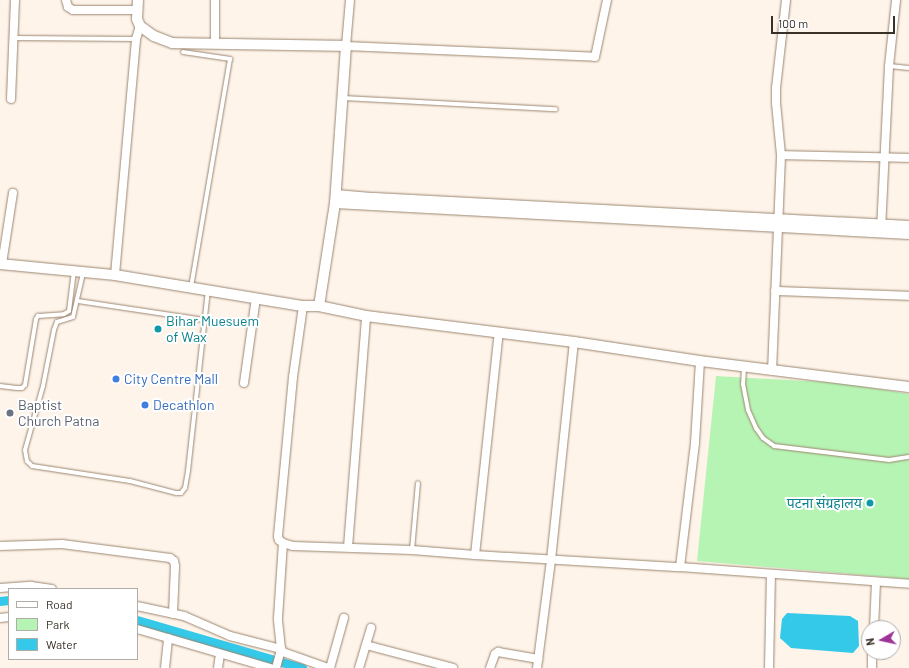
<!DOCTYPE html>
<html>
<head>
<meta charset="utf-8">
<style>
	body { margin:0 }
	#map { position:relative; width:909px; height:668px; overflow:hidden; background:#fef4ea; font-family:Barlow,"Noto Sans Devanagari",sans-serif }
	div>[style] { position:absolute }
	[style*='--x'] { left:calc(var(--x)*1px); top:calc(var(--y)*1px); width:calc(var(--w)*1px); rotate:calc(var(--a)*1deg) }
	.green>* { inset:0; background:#b6f4b4 }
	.water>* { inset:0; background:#34c9e8 }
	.canal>* { height:9px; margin:-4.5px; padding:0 4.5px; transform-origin:4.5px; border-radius:4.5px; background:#34c9e8 }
	.roads { filter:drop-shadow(0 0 1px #9c866f) drop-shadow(0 0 1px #9c866f) }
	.service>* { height:4px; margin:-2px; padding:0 2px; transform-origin:2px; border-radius:2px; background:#fff }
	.minor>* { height:8px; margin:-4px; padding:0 4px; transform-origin:4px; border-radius:4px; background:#fff }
	.tertiary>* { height:10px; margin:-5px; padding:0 5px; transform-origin:5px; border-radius:5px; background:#fff }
	.dots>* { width:11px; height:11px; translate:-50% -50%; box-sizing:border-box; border:2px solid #fff; border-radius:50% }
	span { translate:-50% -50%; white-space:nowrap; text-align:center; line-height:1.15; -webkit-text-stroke:4px #fff; paint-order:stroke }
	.culture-label { font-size:14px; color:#0d838f }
	.left { translate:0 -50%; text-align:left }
	.right { translate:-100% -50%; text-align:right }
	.shop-label { font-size:14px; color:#366cbe }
	.worship-label { font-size:14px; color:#5b616d }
	.legend { position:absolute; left:8px; top:588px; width:130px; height:72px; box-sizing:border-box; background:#fff; border:1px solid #b0aca9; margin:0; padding:5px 7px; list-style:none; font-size:12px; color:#393027 }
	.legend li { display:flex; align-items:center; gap:8px; height:20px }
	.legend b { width:20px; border:1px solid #b0aca9 }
	.north { position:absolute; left:861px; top:620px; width:40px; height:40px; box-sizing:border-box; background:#fff; border:1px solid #b0aca9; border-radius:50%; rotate:261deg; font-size:11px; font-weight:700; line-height:16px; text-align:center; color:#393027 }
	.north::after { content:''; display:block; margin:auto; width:14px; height:18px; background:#9d3395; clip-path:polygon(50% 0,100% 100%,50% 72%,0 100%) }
	.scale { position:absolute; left:771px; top:16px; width:124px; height:18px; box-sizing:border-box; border:2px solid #393027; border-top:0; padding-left:5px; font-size:12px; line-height:14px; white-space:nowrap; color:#393027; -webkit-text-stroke:3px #fff; paint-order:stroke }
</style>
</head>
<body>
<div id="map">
	<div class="green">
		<div style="clip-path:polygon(716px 376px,843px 383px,909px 394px,909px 579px,697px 561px)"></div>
	</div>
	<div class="water">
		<div style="clip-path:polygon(787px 613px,850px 616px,858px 621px,859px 646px,853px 653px,791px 648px,780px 638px,782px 619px)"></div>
	</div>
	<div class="canal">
		<div style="--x:0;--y:601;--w:9;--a:-6"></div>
		<div style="--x:137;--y:620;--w:172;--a:16.2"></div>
	</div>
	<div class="roads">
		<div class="service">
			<div style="--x:14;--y:38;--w:122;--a:0.5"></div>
			<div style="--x:183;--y:52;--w:48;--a:8.5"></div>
			<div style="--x:230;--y:59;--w:231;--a:99.7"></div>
			<div style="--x:889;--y:66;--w:20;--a:6"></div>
			<div style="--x:343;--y:98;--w:213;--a:3"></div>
			<div style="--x:83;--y:273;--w:45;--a:102.8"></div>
			<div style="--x:73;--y:317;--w:17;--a:163"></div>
			<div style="--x:57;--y:322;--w:9;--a:111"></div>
			<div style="--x:54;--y:330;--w:57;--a:101.1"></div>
			<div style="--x:43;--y:386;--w:66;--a:105.7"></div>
			<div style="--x:25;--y:450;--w:11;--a:80"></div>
			<div style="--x:27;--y:461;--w:7;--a:45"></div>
			<div style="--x:32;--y:466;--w:99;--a:8.7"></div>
			<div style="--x:130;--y:481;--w:48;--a:14.6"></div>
			<div style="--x:176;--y:493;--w:5;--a:0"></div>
			<div style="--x:181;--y:493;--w:6;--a:-51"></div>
			<div style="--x:185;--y:488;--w:17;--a:-80"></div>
			<div style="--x:188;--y:471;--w:181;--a:-83.7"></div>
			<div style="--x:78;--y:301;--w:128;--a:8.5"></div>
			<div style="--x:744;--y:367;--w:17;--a:93"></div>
			<div style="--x:743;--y:384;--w:26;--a:79"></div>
			<div style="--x:748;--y:410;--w:20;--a:66"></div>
			<div style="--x:756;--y:428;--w:12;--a:55"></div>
			<div style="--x:763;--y:438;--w:14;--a:36"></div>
			<div style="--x:774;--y:446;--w:116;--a:6.9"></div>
			<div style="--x:889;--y:460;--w:20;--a:-9"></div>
			<div style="--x:0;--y:386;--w:17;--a:7"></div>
			<div style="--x:17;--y:388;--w:5;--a:0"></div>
			<div style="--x:22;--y:388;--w:4;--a:-45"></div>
			<div style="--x:25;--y:385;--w:67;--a:-80.5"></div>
			<div style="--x:36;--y:319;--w:4;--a:-56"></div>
			<div style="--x:38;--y:316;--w:26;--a:-4"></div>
			<div style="--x:64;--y:314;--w:6;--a:-31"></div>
			<div style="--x:69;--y:311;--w:40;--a:-82.9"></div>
			<div style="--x:412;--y:550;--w:67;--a:-84.9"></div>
		</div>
		<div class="minor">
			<div style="--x:66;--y:0;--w:7;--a:74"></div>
			<div style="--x:68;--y:7;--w:6;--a:31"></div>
			<div style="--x:73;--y:10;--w:64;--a:0"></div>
			<div style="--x:215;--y:0;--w:44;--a:90"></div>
			<div style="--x:350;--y:0;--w:46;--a:95"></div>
			<div style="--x:346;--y:46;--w:249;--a:2.5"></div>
			<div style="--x:595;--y:57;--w:58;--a:-78.1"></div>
			<div style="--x:11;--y:99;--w:99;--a:-87.7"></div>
			<div style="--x:781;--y:155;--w:128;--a:1.3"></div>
			<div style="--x:881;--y:230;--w:164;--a:-87.2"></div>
			<div style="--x:889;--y:66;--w:66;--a:-83.9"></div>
			<div style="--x:2;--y:264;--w:72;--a:-81.2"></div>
			<div style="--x:115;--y:275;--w:237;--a:-84.9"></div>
			<div style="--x:136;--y:39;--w:14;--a:-73"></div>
			<div style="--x:775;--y:291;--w:134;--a:2.1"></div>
			<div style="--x:303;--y:306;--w:72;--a:98"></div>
			<div style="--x:293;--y:377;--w:160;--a:95.4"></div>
			<div style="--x:278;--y:536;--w:4;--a:76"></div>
			<div style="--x:279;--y:540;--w:5;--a:37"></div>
			<div style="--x:283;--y:543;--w:10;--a:17"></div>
			<div style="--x:293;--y:546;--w:119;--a:1.9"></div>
			<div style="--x:412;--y:550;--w:63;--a:4.5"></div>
			<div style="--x:475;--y:555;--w:205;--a:3.4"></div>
			<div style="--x:680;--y:567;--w:230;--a:4.2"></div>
			<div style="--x:772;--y:371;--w:216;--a:-87.6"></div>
			<div style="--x:781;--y:155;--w:52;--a:-95.5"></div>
			<div style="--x:776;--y:103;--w:15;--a:-90"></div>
			<div style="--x:776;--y:88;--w:89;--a:-83.5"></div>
			<div style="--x:244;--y:383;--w:86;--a:-82"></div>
			<div style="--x:0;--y:546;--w:62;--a:-1.8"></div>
			<div style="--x:62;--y:544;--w:109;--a:7.4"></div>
			<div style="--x:170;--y:558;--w:5;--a:37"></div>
			<div style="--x:174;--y:561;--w:5;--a:79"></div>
			<div style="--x:175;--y:566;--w:48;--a:92.4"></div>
			<div style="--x:348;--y:547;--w:232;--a:-85.5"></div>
			<div style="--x:475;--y:555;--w:224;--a:-83.9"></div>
			<div style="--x:680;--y:567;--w:125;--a:-83.1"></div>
			<div style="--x:695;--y:443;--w:82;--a:-86.5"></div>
			<div style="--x:0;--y:588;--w:31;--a:-4"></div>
			<div style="--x:31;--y:586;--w:21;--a:8"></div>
			<div style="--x:137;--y:606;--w:48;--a:12"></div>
			<div style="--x:184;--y:616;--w:50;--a:23.5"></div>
			<div style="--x:230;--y:636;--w:53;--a:14.3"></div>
			<div style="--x:281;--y:649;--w:31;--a:-96"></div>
			<div style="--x:278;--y:618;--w:75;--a:-86.2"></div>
			<div style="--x:0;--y:618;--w:9;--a:-6"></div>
			<div style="--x:874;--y:628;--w:46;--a:-87.5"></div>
			<div style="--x:137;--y:629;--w:139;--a:16.3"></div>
			<div style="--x:366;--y:645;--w:90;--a:14.8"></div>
			<div style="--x:280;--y:651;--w:51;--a:19.5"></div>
			<div style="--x:165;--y:668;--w:30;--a:-84"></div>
			<div style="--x:218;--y:668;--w:14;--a:-82"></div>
			<div style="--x:276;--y:668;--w:20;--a:-75"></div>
			<div style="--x:330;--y:668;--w:52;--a:-74.4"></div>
			<div style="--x:359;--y:668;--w:42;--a:-73.3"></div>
			<div style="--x:490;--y:668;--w:15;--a:-70"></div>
			<div style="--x:495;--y:654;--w:4;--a:-34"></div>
			<div style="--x:498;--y:652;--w:41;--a:9.9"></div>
			<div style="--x:537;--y:668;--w:109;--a:-82.6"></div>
			<div style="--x:551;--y:560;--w:219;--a:-84"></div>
			<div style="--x:769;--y:668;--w:94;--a:-88.8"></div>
			<div style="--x:872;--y:668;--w:16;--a:-90"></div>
		</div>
		<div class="tertiary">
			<div style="--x:138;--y:0;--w:19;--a:93"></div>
			<div style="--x:137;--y:19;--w:8;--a:67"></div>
			<div style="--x:140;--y:26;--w:17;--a:36"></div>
			<div style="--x:154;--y:36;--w:19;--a:21"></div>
			<div style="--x:172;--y:43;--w:174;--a:1"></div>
			<div style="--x:346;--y:46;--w:157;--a:94"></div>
			<div style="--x:335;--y:203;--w:104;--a:98.8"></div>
			<div style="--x:336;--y:195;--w:38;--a:5"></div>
			<div style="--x:374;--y:198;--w:536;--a:3"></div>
			<div style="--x:335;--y:203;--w:575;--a:3.09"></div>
			<div style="--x:0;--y:264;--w:116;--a:5.5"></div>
			<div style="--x:115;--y:275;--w:191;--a:9.4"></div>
			<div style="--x:303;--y:306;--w:16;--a:0"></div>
			<div style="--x:319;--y:306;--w:48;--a:12"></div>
			<div style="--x:366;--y:316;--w:210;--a:7.1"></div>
			<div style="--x:574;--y:342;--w:127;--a:8.6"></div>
			<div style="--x:700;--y:361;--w:211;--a:7.1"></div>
		</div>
	</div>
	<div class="dots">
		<div style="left:158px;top:329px;background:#0f9aa8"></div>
		<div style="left:116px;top:379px;background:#3f7fe0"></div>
		<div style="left:145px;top:405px;background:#3f7fe0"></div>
		<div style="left:10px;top:413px;background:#6b7280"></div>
		<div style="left:870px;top:503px;background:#0f9aa8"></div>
	</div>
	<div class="culture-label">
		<span class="left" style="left:166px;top:329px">Bihar Muesuem<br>of Wax</span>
		<span class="right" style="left:862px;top:503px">पटना संग्रहालय</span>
	</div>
	<div class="shop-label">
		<span class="left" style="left:124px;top:379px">City Centre Mall</span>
		<span class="left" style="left:153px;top:405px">Decathlon</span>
	</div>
	<div class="worship-label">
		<span class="left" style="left:18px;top:413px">Baptist<br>Church Patna</span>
	</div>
	<ul class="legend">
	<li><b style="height:5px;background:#fff"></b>Road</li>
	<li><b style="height:11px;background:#b6f4b4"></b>Park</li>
	<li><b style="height:11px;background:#34c9e8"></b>Water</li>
	</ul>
	<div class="north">N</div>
	<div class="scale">100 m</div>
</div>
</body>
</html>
